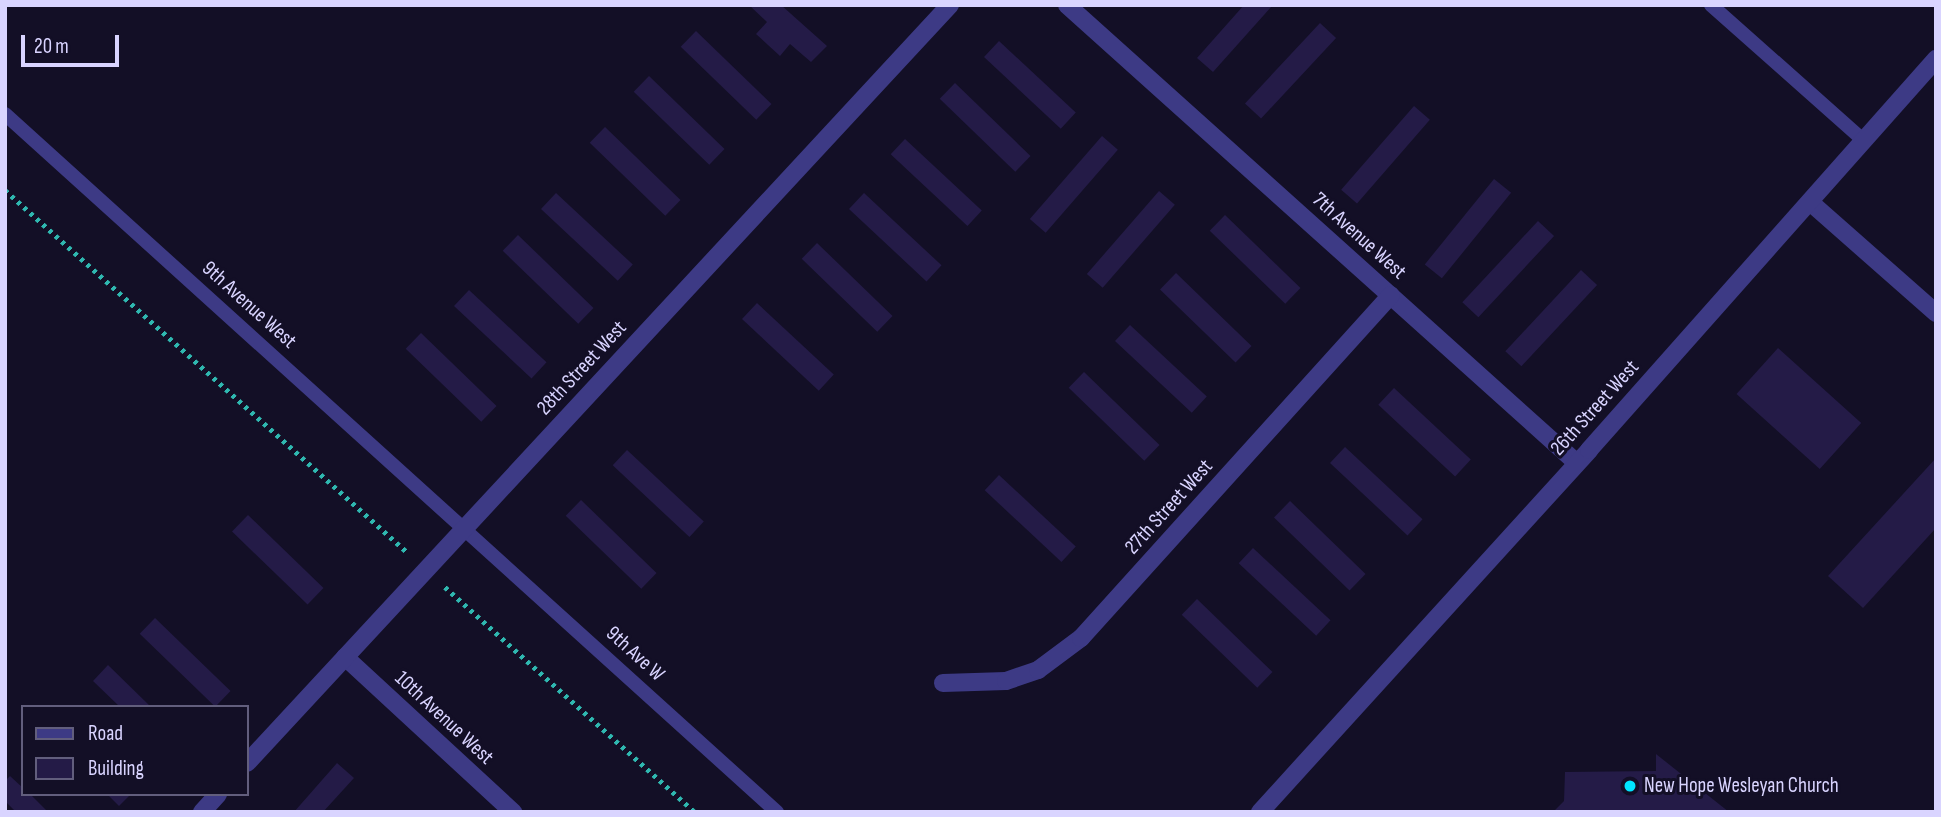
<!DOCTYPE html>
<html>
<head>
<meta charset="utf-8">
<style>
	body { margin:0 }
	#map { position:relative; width:1941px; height:817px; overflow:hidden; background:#130f26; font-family:"Sofia Sans Condensed",sans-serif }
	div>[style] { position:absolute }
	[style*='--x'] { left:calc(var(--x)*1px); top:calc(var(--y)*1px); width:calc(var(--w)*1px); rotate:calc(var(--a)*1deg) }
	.building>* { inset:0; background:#241b47; transform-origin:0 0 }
	.path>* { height:4.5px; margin-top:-2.25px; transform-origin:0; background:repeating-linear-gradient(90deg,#2fb8b0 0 3.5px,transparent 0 8.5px) }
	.lane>* { height:14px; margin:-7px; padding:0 7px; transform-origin:7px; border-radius:7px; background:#3d3a85 }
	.street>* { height:18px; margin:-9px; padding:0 9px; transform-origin:9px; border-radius:9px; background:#3d3a85 }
	.dots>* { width:19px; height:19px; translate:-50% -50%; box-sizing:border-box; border:4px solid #130f26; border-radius:50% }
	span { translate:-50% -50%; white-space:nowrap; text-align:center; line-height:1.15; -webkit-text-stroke:6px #130f26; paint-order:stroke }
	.street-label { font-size:21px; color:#d9d4ff }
	.poi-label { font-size:21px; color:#d9d4ff }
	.left { translate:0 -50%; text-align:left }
	.frame { position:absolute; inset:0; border:7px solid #d9d4ff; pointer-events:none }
	.legend { position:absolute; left:21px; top:705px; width:228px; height:91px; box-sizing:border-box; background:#130f26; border:2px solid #625e7d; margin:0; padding:9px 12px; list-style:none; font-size:21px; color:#d9d4ff }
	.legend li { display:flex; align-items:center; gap:14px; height:35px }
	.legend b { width:35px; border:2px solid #625e7d }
	.scale { position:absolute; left:21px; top:35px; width:98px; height:32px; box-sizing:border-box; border:4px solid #d9d4ff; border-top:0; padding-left:9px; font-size:21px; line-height:24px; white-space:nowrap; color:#d9d4ff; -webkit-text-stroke:5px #130f26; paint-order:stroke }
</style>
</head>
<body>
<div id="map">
	<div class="building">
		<div style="clip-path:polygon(749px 5px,781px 5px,827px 46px,811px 62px,790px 44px,780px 56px,756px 34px,767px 22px)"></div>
		<div style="clip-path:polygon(1244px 5px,1273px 5px,1213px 72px,1197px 58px)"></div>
		<div style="left:1320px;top:23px;width:22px;height:110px;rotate:43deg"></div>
		<div style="left:696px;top:31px;width:105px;height:22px;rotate:44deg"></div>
		<div style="left:999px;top:41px;width:105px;height:22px;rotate:43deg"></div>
		<div style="left:649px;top:76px;width:105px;height:22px;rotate:44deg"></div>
		<div style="left:955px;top:83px;width:105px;height:22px;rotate:44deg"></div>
		<div style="left:1414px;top:106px;width:21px;height:111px;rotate:41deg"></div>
		<div style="left:605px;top:127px;width:105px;height:22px;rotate:44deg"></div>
		<div style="left:1102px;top:136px;width:21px;height:110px;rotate:41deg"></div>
		<div style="left:905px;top:139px;width:105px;height:21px;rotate:43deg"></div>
		<div style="left:1494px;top:179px;width:22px;height:110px;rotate:39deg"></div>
		<div style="left:1159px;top:191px;width:21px;height:110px;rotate:41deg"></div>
		<div style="left:556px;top:193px;width:105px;height:22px;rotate:43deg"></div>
		<div style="left:864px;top:193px;width:106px;height:22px;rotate:43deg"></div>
		<div style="left:1225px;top:215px;width:105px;height:22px;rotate:44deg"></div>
		<div style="left:1538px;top:221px;width:22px;height:111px;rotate:43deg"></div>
		<div style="left:518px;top:235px;width:105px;height:22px;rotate:44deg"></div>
		<div style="left:817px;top:243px;width:105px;height:22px;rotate:44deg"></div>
		<div style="left:1581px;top:270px;width:22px;height:111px;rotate:43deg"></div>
		<div style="left:1176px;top:273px;width:105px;height:23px;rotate:44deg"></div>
		<div style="left:469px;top:290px;width:106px;height:22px;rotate:43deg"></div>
		<div style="left:757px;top:303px;width:105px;height:22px;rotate:43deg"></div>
		<div style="left:1130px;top:325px;width:105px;height:22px;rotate:43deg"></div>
		<div style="left:421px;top:333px;width:105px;height:22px;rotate:44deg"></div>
		<div style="left:1778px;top:348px;width:112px;height:62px;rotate:42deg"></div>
		<div style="left:1084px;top:372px;width:105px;height:22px;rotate:44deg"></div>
		<div style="left:1394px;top:388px;width:105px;height:23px;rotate:43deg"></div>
		<div style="left:1345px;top:447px;width:106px;height:22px;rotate:43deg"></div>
		<div style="left:627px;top:450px;width:105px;height:21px;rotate:43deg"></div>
		<div style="clip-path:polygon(1936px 458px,1936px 528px,1863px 608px,1828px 576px)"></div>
		<div style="left:999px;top:475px;width:105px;height:21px;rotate:43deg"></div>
		<div style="left:581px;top:500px;width:105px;height:22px;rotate:44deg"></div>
		<div style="left:1290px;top:501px;width:105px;height:23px;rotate:44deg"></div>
		<div style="left:248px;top:515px;width:105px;height:23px;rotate:44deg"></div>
		<div style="left:1253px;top:548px;width:106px;height:21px;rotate:43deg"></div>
		<div style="left:1197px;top:599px;width:105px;height:22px;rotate:44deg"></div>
		<div style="left:155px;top:618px;width:105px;height:22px;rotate:44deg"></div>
		<div style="clip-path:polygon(108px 665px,151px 707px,120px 707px,93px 681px)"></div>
		<div style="clip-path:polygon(1656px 754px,1729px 812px,1553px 812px,1564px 801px,1565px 772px,1656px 771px)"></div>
		<div style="clip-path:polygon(337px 763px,354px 778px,323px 812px,294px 812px)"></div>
		<div style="clip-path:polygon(10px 776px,23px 788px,23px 794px,30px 794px,48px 812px,16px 812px,5px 801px,5px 781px)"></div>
		<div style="clip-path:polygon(107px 794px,131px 794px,119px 806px)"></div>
	</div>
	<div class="path">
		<div style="--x:5;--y:190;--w:542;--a:42.01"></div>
		<div style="--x:445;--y:587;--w:336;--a:42"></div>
	</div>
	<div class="lane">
		<div style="--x:1711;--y:5;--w:202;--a:41.6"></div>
		<div style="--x:5;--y:114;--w:1041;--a:42.12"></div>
	</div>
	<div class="street">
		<div style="--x:1067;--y:5;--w:685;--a:41.93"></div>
		<div style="--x:1810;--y:202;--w:168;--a:41.4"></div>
		<div style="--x:345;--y:657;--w:229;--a:42.7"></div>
		<div style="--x:943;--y:683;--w:63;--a:-1.8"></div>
		<div style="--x:1006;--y:681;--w:34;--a:-19"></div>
		<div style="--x:1038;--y:670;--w:54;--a:-36.7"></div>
		<div style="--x:1081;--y:638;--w:462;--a:-47.9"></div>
		<div style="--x:247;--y:763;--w:1034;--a:-47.16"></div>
		<div style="--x:202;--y:812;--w:24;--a:-48"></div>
		<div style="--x:1260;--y:812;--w:489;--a:-47.7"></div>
		<div style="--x:1589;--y:450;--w:523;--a:-48.41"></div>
	</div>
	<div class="dots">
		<div style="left:1630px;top:786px;background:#00e5ff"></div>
	</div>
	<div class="street-label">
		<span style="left:1359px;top:236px;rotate:42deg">7th Avenue West</span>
		<span style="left:249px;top:305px;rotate:42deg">9th Avenue West</span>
		<span style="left:582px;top:368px;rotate:-47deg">28th Street West</span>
		<span style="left:1595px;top:408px;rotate:-48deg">26th Street West</span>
		<span style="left:1169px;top:507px;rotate:-48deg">27th Street West</span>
		<span style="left:635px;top:654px;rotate:42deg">9th Ave W</span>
		<span style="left:444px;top:718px;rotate:43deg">10th Avenue West</span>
	</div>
	<div class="poi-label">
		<span class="left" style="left:1644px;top:786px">New Hope Wesleyan Church</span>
	</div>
	<div class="frame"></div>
	<ul class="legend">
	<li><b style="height:9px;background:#3d3a85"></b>Road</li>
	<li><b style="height:19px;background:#241b47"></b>Building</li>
	</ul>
	<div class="scale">20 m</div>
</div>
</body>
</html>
